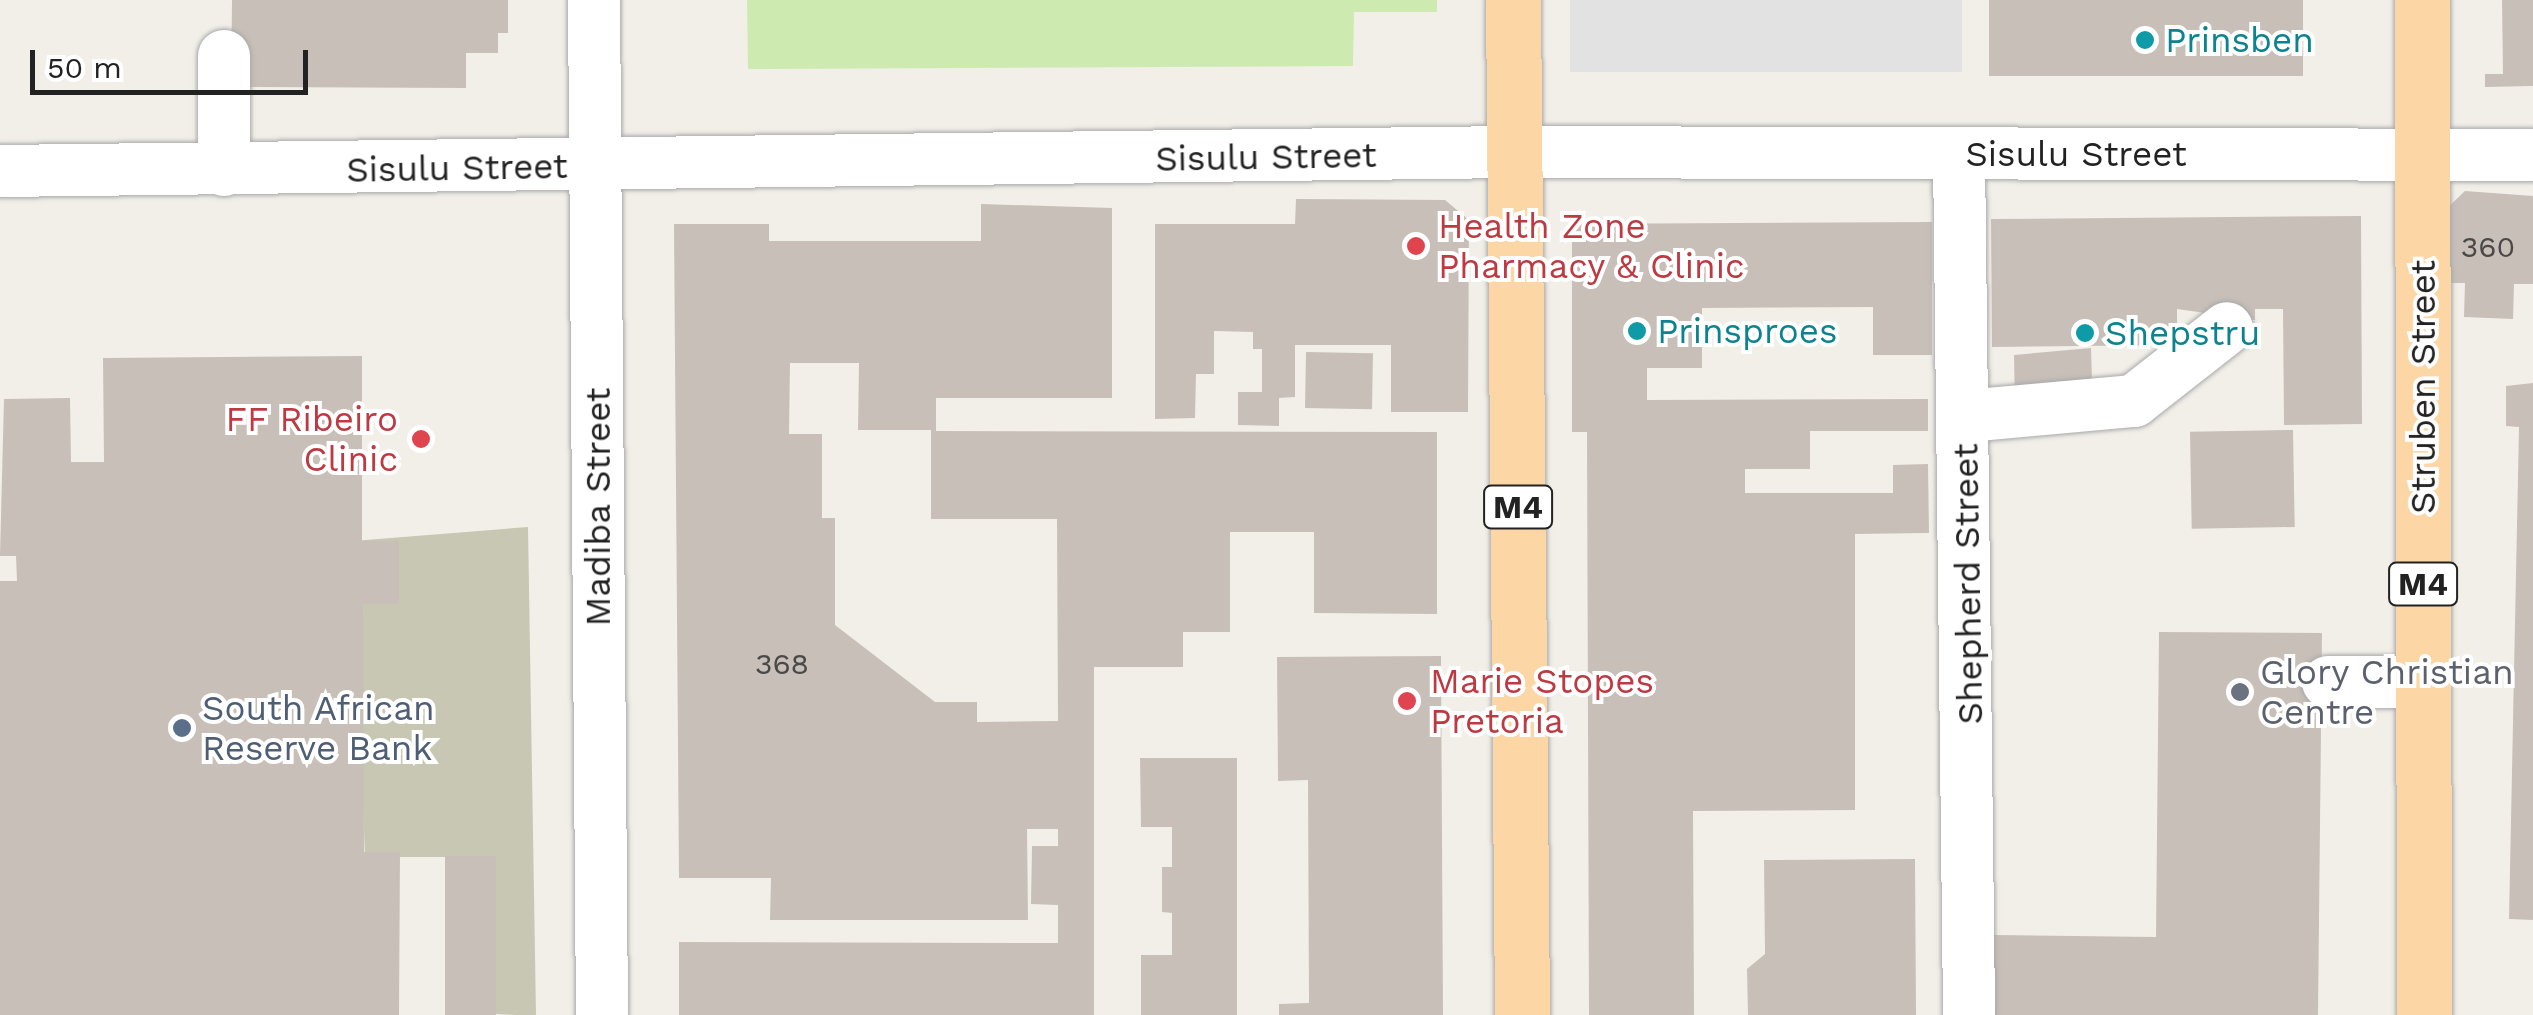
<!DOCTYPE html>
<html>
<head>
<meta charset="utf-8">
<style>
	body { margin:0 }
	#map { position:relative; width:2533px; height:1015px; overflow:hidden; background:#f2efe9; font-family:"Work Sans",sans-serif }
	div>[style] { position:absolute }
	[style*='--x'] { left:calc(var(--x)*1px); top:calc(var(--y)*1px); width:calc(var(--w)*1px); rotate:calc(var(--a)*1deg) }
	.construction>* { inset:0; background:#c7c7b4 }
	.grass>* { inset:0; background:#cdebb0 }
	.parking>* { inset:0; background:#e2e2e2; transform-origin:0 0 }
	.building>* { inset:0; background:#c7bfb8; transform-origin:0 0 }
	.roads { filter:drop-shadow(0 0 2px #a9a9a9) drop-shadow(0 0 2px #a9a9a9) }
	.minor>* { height:52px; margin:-26px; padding:0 26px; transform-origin:26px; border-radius:26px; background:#fff }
	.major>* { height:55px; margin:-27.5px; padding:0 27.5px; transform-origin:27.5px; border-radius:27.5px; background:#fcd6a4 }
	.dots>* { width:28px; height:28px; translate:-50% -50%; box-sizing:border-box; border:5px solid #fff; border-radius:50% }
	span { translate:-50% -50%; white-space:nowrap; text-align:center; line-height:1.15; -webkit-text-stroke:8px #fff; paint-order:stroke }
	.number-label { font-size:30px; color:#4b4948 }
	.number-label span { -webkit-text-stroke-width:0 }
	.shield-label span { padding:2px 8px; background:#fff; border:2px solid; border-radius:8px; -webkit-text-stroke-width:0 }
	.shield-label { font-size:32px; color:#222; font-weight:700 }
	.culture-label { font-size:35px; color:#0d838f }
	.left { translate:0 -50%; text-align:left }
	.street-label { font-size:35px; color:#222 }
	.health-label { font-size:35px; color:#be3a42 }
	.right { translate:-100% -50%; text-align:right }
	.worship-label { font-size:35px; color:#5b616d }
	.service-label { font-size:35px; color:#4e5e75 }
	.scale { position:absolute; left:30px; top:50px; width:278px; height:45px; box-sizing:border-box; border:5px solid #222; border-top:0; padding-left:12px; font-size:30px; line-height:35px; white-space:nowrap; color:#222; -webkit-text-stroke:8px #fff; paint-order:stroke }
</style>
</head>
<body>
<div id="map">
	<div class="construction">
		<div style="clip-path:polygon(528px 527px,536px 1015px,516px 1015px,496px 1014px,496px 857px,365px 857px,353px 541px)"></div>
	</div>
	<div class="grass">
		<div style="clip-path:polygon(747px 0,1437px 0,1437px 12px,1354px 12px,1353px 66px,748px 69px)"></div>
	</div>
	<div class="parking">
		<div style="left:1570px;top:0;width:392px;height:72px"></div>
	</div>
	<div class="building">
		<div style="clip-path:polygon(232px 0,508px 0,508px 33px,498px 33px,498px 53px,466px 53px,466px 88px,231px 87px)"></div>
		<div style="left:2303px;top:0;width:76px;height:314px;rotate:90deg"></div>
		<div style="clip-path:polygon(2502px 0,2533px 0,2533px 86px,2485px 87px,2485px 74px,2503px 74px)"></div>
		<div style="clip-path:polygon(2465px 191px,2533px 196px,2533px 284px,2514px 284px,2513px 319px,2464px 317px,2465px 283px,2443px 283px,2444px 211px)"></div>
		<div style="clip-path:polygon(1296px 199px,1445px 200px,1469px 220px,1468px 412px,1391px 412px,1391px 345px,1295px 345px,1295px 397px,1279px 398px,1279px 426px,1238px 425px,1238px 392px,1262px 392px,1262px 349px,1253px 349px,1253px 332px,1214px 331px,1214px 374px,1196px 374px,1195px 418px,1155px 419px,1155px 224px,1295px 224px)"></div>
		<div style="clip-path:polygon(evenodd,981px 204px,1112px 208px,1112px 398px,936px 398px,936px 431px,1437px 432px,1437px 614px,1314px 613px,1314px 532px,1230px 532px,1230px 632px,1183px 632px,1183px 667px,1094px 667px,1094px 1015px,679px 1015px,679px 942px,1058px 943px,1058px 905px,1031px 904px,1032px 846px,1058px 846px,1058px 829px,1027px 829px,1028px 920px,770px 920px,771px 878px,679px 878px,674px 224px,769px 224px,769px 241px,981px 241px,981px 204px,790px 363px,859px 363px,858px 430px,931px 430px,931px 519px,1057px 519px,1058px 721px,977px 722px,977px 702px,935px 702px,835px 625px,835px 518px,822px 518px,822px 434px,789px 434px,790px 363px)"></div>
		<div style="clip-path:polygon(2361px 216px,2362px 424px,2284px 425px,2283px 309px,2255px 309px,2255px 320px,2177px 309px,2177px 345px,1992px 347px,1991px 219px)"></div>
		<div style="clip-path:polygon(1932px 222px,1932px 355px,1873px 355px,1873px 307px,1702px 308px,1702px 368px,1647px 368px,1647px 400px,1928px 399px,1928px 431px,1810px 431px,1810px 469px,1745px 469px,1745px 493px,1893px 493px,1893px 465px,1928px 464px,1929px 533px,1855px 534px,1855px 810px,1693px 811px,1694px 1015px,1589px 1015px,1587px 432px,1572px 432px,1572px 224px)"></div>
		<div style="clip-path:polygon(2091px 348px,2092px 381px,2057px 381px,2057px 407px,2015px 407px,2014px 355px)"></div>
		<div style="left:1306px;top:352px;width:67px;height:56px;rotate:1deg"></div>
		<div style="clip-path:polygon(362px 356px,362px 541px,399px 541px,399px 604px,363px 604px,364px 852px,400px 852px,399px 1015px,0 1015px,0 581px,17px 581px,16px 556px,0 556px,4px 399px,70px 398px,71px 462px,104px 462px,103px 358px)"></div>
		<div style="clip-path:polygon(2533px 383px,2533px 920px,2509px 919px,2519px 427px,2506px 426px,2506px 386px)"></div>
		<div style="left:2293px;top:430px;width:97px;height:103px;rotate:89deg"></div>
		<div style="clip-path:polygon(2159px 632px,2322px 633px,2318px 1015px,1993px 1015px,1994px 935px,2156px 937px)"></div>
		<div style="clip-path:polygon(1441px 656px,1443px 1015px,1279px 1015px,1279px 1004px,1309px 1003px,1308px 780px,1278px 781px,1277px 657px)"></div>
		<div style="clip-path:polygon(1140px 758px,1237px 758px,1237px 1015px,1141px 1015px,1141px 955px,1172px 955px,1172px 913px,1162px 912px,1162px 867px,1172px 867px,1172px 827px,1141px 827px)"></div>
		<div style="left:496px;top:856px;width:159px;height:51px;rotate:90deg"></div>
		<div style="clip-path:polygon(1915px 859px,1916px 1015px,1748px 1015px,1747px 969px,1765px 954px,1764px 860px)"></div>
	</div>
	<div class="roads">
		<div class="minor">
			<div style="--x:594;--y:0;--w:1015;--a:89.55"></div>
			<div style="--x:224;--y:56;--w:114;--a:90"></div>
			<div style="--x:1959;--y:154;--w:861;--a:89.33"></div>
			<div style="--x:0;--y:171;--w:1512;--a:-0.72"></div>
			<div style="--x:1512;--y:152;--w:1021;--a:0.17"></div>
			<div style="--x:1966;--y:416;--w:169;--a:-5.1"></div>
			<div style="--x:2134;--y:401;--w:118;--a:-38.1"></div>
			<div style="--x:2328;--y:682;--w:95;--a:0"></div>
		</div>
		<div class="major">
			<div style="--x:1513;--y:0;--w:1015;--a:89.49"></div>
			<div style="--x:2422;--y:0;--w:1015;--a:89.89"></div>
		</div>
	</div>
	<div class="dots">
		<div style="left:2145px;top:40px;background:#0f9aa8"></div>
		<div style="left:1416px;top:246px;background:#e0444e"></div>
		<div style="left:1637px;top:331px;background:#0f9aa8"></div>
		<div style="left:2085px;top:333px;background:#0f9aa8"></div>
		<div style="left:421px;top:439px;background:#e0444e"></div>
		<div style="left:2240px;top:692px;background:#6b7280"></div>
		<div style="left:1407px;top:701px;background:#e0444e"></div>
		<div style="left:182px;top:728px;background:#5c6f8a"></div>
	</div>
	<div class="number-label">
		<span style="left:2488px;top:247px">360</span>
		<span style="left:782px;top:664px">368</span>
	</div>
	<div class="shield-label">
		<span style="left:1518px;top:507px">M4</span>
		<span style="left:2423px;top:584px">M4</span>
	</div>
	<div class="culture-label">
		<span class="left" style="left:2165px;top:40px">Prinsben</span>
		<span class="left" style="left:1657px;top:331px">Prinsproes</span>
		<span class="left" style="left:2105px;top:333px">Shepstru</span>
	</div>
	<div class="street-label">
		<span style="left:2076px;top:154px">Sisulu Street</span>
		<span style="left:1266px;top:157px;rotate:-1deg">Sisulu Street</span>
		<span style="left:457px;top:168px;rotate:-1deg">Sisulu Street</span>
		<span style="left:2423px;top:387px;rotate:-90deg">Struben Street</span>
		<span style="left:598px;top:507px;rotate:-90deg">Madiba Street</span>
		<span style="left:1968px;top:584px;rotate:-91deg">Shepherd Street</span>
	</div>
	<div class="health-label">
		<span class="left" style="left:1438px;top:246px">Health Zone<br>Pharmacy &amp; Clinic</span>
		<span class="right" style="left:398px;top:439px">FF Ribeiro<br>Clinic</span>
		<span class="left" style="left:1430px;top:701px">Marie Stopes<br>Pretoria</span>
	</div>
	<div class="worship-label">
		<span class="left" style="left:2260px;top:692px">Glory Christian<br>Centre</span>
	</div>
	<div class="service-label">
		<span class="left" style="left:202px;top:728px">South African<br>Reserve Bank</span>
	</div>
	<div class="scale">50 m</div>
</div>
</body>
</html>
